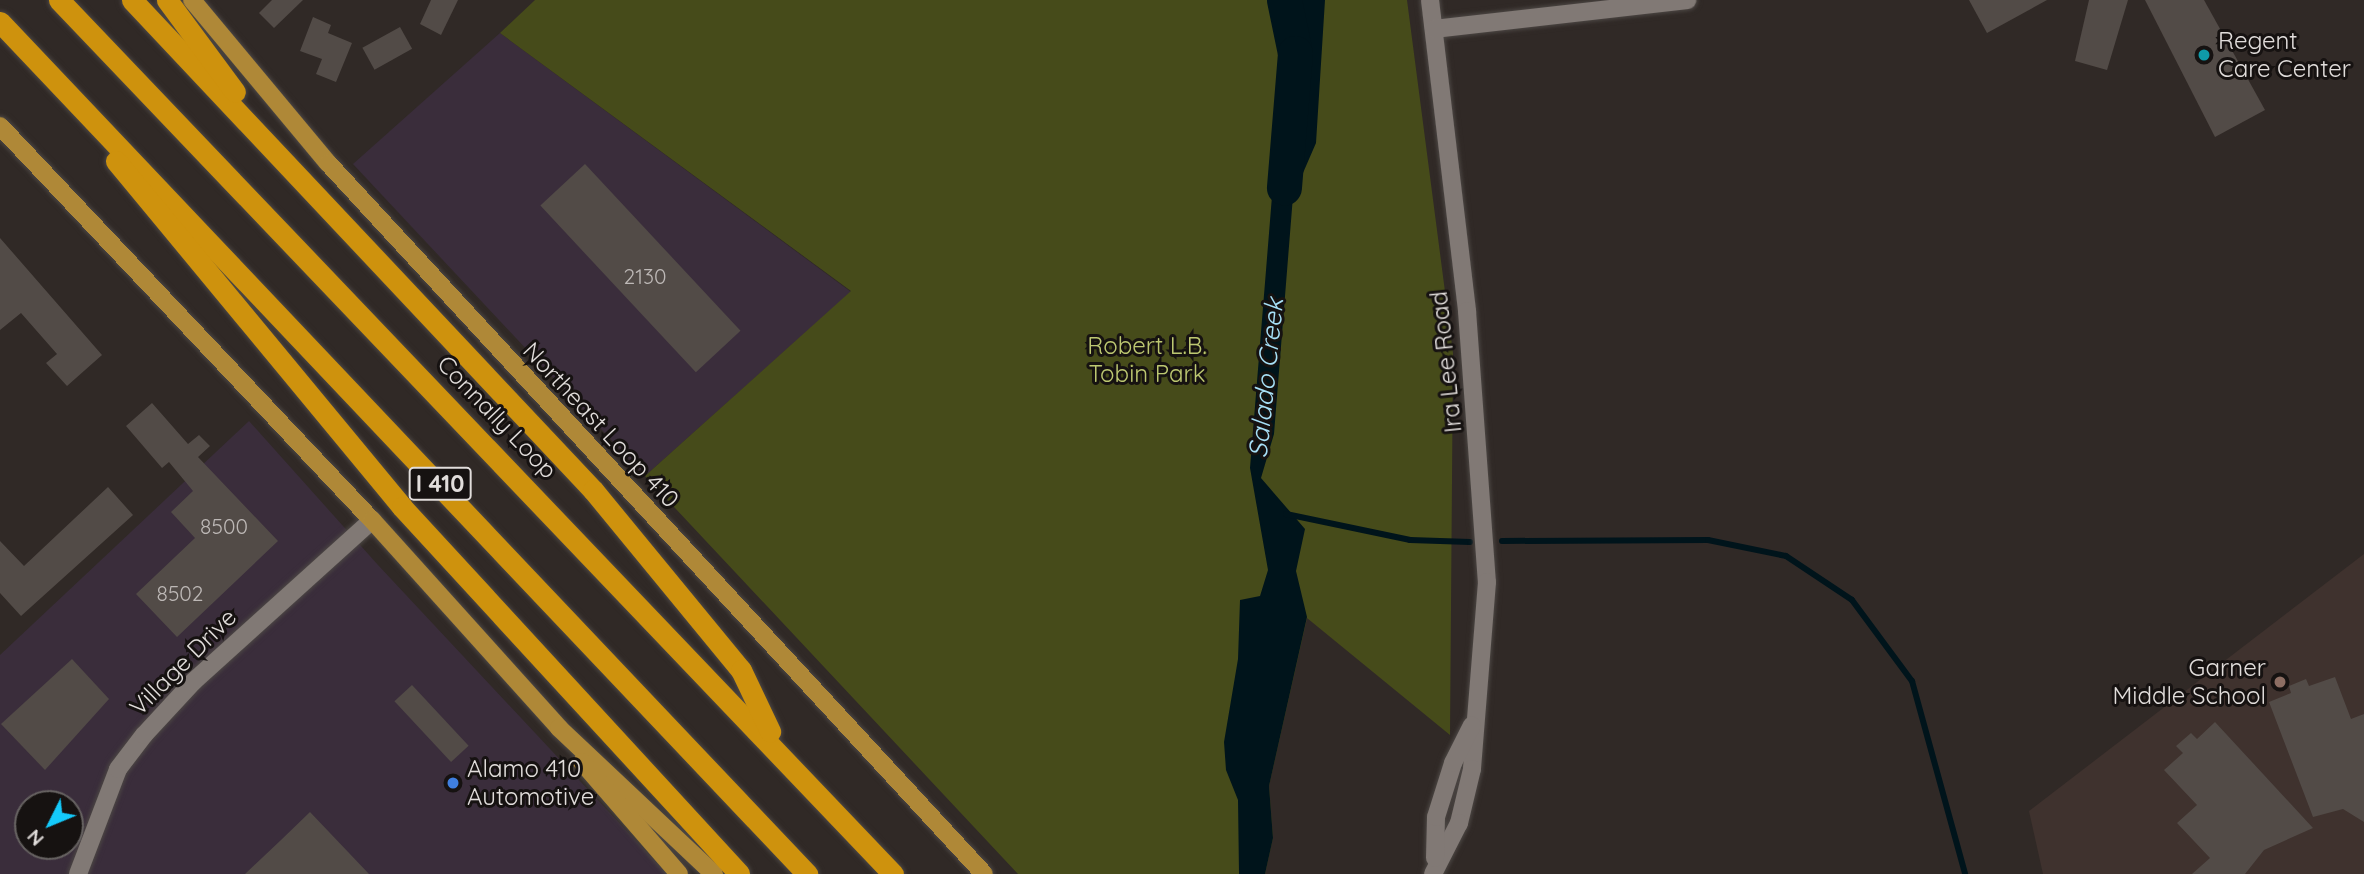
<!DOCTYPE html>
<html>
<head>
<meta charset="utf-8">
<style>
	body { margin:0 }
	#map { position:relative; width:2364px; height:874px; overflow:hidden; background:#302926; font-family:Quicksand,sans-serif }
	div>[style] { position:absolute }
	[style*='--x'] { left:calc(var(--x)*1px); top:calc(var(--y)*1px); width:calc(var(--w)*1px); rotate:calc(var(--a)*1deg) }
	.commercial>* { inset:0; background:#3a2d3b }
	.built>* { inset:0; background:#3f322e }
	.green>* { inset:0; background:#464b1a }
	.water>* { inset:0; background:#00141b }
	.stream>* { height:6px; margin:-3px; padding:0 3px; transform-origin:3px; border-radius:3px; background:#00141b }
	.river>* { height:35px; margin:-17.5px; padding:0 17.5px; transform-origin:17.5px; border-radius:17.5px; background:#00141b }
	.building>* { inset:0; background:#524b47; transform-origin:0 0 }
	.roads { filter:drop-shadow(0 0 2px #4c4744) drop-shadow(0 0 2px #4c4744) }
	.minor>* { height:18px; margin:-9px; padding:0 9px; transform-origin:9px; border-radius:9px; background:#817975 }
	.major>* { height:18px; margin:-9px; padding:0 9px; transform-origin:9px; border-radius:9px; background:#af8837 }
	.highway>* { height:21px; margin:-10.5px; padding:0 10.5px; transform-origin:10.5px; border-radius:10.5px; background:#ce920d }
	.dots>* { width:19px; height:19px; translate:-50% -50%; box-sizing:border-box; border:4px solid #161211; border-radius:50% }
	span { translate:-50% -50%; white-space:nowrap; text-align:center; line-height:1.15; -webkit-text-stroke:6px #161211; paint-order:stroke }
	.number-label { font-size:21px; color:#bdb8b6 }
	.number-label span { -webkit-text-stroke-width:0 }
	.shield-label span { padding:2px 5px; background:#161211; border:2px solid; border-radius:5px; -webkit-text-stroke-width:0 }
	.shield-label { font-size:23px; color:#e1dddb; font-weight:700 }
	.poi-label { font-size:24px; color:#e1dddb }
	.left { translate:0 -50%; text-align:left }
	.right { translate:-100% -50%; text-align:right }
	.park-label { font-size:24px; color:#bdc871 }
	.street-label { font-size:24px; color:#e1dddb }
	.water-label { font-size:26px; color:#a7e1f8; font-style:italic }
	.north { position:absolute; left:14px; top:790px; width:70px; height:70px; box-sizing:border-box; background:#161211; border:2px solid #676362; border-radius:50%; rotate:227deg; font-size:19px; font-weight:700; line-height:28px; text-align:center; color:#e1dddb }
	.north::after { content:''; display:block; margin:auto; width:24px; height:32px; background:#14cafb; clip-path:polygon(50% 0,100% 100%,50% 72%,0 100%) }
</style>
</head>
<body>
<div id="map">
	<div class="commercial">
		<div style="clip-path:polygon(500px 33px,851px 292px,645px 476px,353px 164px)"></div>
		<div style="clip-path:polygon(evenodd,249px 421px,378px 565px,667px 874px,0 874px,0 655px,249px 421px,28px 804px,70px 804px,70px 846px,28px 846px,28px 804px)"></div>
	</div>
	<div class="built">
		<div style="clip-path:polygon(2364px 554px,2364px 874px,2043px 874px,2029px 811px)"></div>
	</div>
	<div class="green">
		<div style="clip-path:polygon(535px 0,1407px 0,1453px 353px,1450px 735px,1307px 618px,1269px 786px,1273px 838px,1265px 874px,1018px 874px,645px 476px,851px 291px,500px 33px)"></div>
	</div>
	<div class="water">
		<div style="clip-path:polygon(1295px 0,1325px 0,1316px 143px,1293px 196px,1274px 434px,1261px 478px,1305px 529px,1296px 571px,1307px 617px,1269px 786px,1273px 838px,1265px 874px,1239px 874px,1238px 800px,1226px 770px,1224px 742px,1238px 659px,1240px 600px,1260px 596px,1268px 570px,1250px 468px,1272px 196px,1299px 103px)"></div>
	</div>
	<div class="stream">
		<div style="--x:1286;--y:514;--w:127;--a:11.8"></div>
		<div style="--x:1410;--y:540;--w:60;--a:1.9"></div>
		<div style="--x:1502;--y:541;--w:206;--a:-0.3"></div>
		<div style="--x:1708;--y:540;--w:80;--a:11.6"></div>
		<div style="--x:1786;--y:556;--w:79;--a:33.7"></div>
		<div style="--x:1852;--y:600;--w:101;--a:53.5"></div>
		<div style="--x:1912;--y:681;--w:200;--a:74.6"></div>
	</div>
	<div class="river">
		<div style="--x:1284;--y:0;--w:54;--a:78.3"></div>
		<div style="--x:1295;--y:53;--w:135;--a:94.7"></div>
	</div>
	<div class="building">
		<div style="clip-path:polygon(272px 0,303px 0,274px 28px,259px 13px)"></div>
		<div style="clip-path:polygon(431px 0,458px 0,441px 35px,420px 24px)"></div>
		<div style="clip-path:polygon(1969px 0,2047px 0,1987px 33px)"></div>
		<div style="clip-path:polygon(2089px 0,2128px 0,2107px 70px,2075px 61px)"></div>
		<div style="clip-path:polygon(2145px 0,2204px 0,2265px 110px,2215px 137px)"></div>
		<div style="clip-path:polygon(313px 17px,331px 25px,328px 33px,352px 43px,336px 82px,316px 74px,322px 59px,300px 51px)"></div>
		<div style="left:400px;top:27px;width:25px;height:43px;rotate:61deg"></div>
		<div style="left:585px;top:164px;width:228px;height:61px;rotate:47deg"></div>
		<div style="clip-path:polygon(0 238px,102px 355px,67px 386px,46px 363px,57px 354px,21px 313px,0 330px)"></div>
		<div style="clip-path:polygon(152px 403px,188px 444px,199px 435px,210px 446px,198px 457px,278px 541px,177px 637px,136px 594px,195px 538px,171px 512px,193px 491px,169px 462px,162px 468px,126px 426px)"></div>
		<div style="clip-path:polygon(108px 487px,133px 515px,21px 616px,0 593px,0 541px,24px 566px)"></div>
		<div style="clip-path:polygon(72px 659px,109px 699px,45px 770px,1px 724px)"></div>
		<div style="clip-path:polygon(2335px 677px,2351px 719px,2364px 714px,2364px 822px,2343px 809px,2313px 817px,2269px 702px,2291px 693px,2289px 686px,2306px 679px,2309px 686px)"></div>
		<div style="left:412px;top:685px;width:83px;height:24px;rotate:47deg"></div>
		<div style="clip-path:polygon(2215px 722px,2313px 828px,2264px 850px,2245px 874px,2192px 874px,2210px 858px,2177px 823px,2197px 805px,2164px 770px,2183px 753px,2176px 746px,2191px 733px,2197px 739px)"></div>
		<div style="clip-path:polygon(310px 812px,369px 874px,245px 874px,281px 840px)"></div>
	</div>
	<div class="roads">
		<div class="minor">
			<div style="--x:1430;--y:0;--w:313;--a:83.2"></div>
			<div style="--x:1467;--y:311;--w:272;--a:85.8"></div>
			<div style="--x:1487;--y:582;--w:188;--a:94.6"></div>
			<div style="--x:1472;--y:769;--w:56;--a:103.5"></div>
			<div style="--x:1459;--y:823;--w:57;--a:117"></div>
			<div style="--x:1434;--y:29;--w:255;--a:-6.5"></div>
			<div style="--x:1435;--y:858;--w:41;--a:-88.6"></div>
			<div style="--x:1436;--y:817;--w:57;--a:-72.5"></div>
			<div style="--x:1453;--y:763;--w:42;--a:-63.4"></div>
			<div style="--x:78;--y:874;--w:112;--a:-69.1"></div>
			<div style="--x:118;--y:769;--w:43;--a:-52.6"></div>
			<div style="--x:144;--y:735;--w:74;--a:-47.2"></div>
			<div style="--x:194;--y:681;--w:240;--a:-42.1"></div>
		</div>
		<div class="major">
			<div style="--x:192;--y:0;--w:212;--a:50.2"></div>
			<div style="--x:328;--y:163;--w:967;--a:47.3"></div>
			<div style="--x:0;--y:126;--w:542;--a:46.65"></div>
			<div style="--x:372;--y:520;--w:280;--a:48"></div>
			<div style="--x:559;--y:728;--w:213;--a:43.3"></div>
			<div style="--x:582;--y:762;--w:148;--a:49.1"></div>
		</div>
		<div class="highway">
			<div style="--x:59;--y:0;--w:1208;--a:46.34"></div>
			<div style="--x:132;--y:0;--w:673;--a:46.75"></div>
			<div style="--x:593;--y:490;--w:233;--a:50.6"></div>
			<div style="--x:741;--y:670;--w:68;--a:64.6"></div>
			<div style="--x:167;--y:0;--w:114;--a:53.5"></div>
			<div style="--x:0;--y:22;--w:1174;--a:46.55"></div>
			<div style="--x:116;--y:161;--w:449;--a:50.4"></div>
			<div style="--x:402;--y:507;--w:498;--a:47.4"></div>
		</div>
	</div>
	<div class="dots">
		<div style="left:2204px;top:55px;background:#0f9aa8"></div>
		<div style="left:2280px;top:682px;background:#8d6e63"></div>
		<div style="left:453px;top:783px;background:#3f7fe0"></div>
	</div>
	<div class="number-label">
		<span style="left:645px;top:276px">2130</span>
		<span style="left:224px;top:526px">8500</span>
		<span style="left:180px;top:593px">8502</span>
	</div>
	<div class="shield-label">
		<span style="left:440px;top:484px">I 410</span>
	</div>
	<div class="poi-label">
		<span class="left" style="left:2218px;top:55px">Regent<br>Care Center</span>
		<span class="right" style="left:2266px;top:682px">Garner<br>Middle School</span>
		<span class="left" style="left:467px;top:783px">Alamo 410<br>Automotive</span>
	</div>
	<div class="park-label">
		<span style="left:1147px;top:360px">Robert L.B.<br>Tobin Park</span>
	</div>
	<div class="street-label">
		<span style="left:1446px;top:362px;rotate:-96deg">Ira Lee Road</span>
		<span style="left:497px;top:417px;rotate:46deg">Connally Loop</span>
		<span style="left:601px;top:425px;rotate:47deg">Northeast Loop 410</span>
		<span style="left:183px;top:662px;rotate:-45deg">Village Drive</span>
	</div>
	<div class="water-label">
		<span style="left:1266px;top:378px;rotate:-84deg">Salado Creek</span>
	</div>
	<div class="north">N</div>
</div>
</body>
</html>
